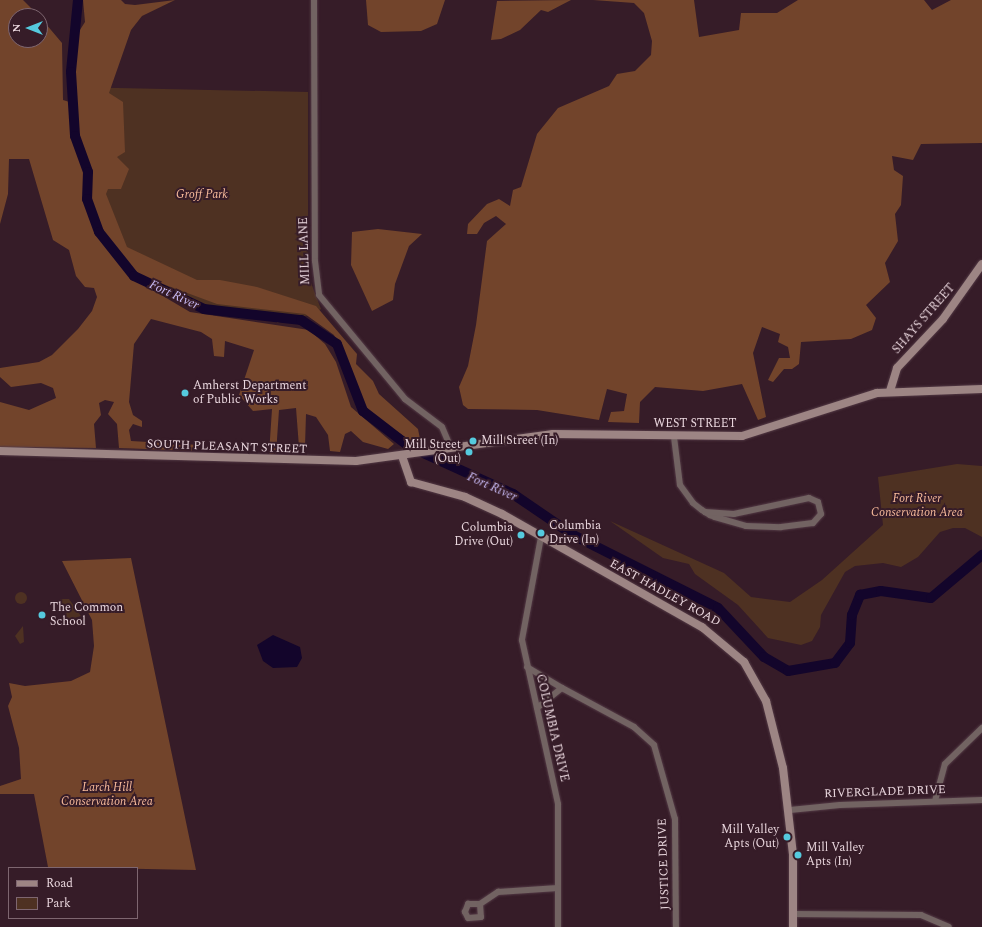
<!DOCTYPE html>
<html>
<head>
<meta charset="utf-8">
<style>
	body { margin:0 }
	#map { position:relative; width:982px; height:927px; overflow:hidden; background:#361c28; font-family:Spectral,serif }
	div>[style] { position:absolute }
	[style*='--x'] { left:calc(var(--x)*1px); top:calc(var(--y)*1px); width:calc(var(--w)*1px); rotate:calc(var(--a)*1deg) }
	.green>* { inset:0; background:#4e3122 }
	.round { border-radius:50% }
	.forest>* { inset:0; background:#72442b }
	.water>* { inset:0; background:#13052b }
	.river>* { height:10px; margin:-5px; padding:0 5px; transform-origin:5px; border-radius:5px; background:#13052b }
	.roads { filter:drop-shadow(0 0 1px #533a45) drop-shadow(0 0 1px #533a45) }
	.street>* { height:6px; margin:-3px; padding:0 3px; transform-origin:3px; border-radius:3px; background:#726362 }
	.secondary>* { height:8px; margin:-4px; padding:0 4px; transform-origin:4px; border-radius:4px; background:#9d8584 }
	.dots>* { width:11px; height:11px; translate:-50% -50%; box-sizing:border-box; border:2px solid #361c28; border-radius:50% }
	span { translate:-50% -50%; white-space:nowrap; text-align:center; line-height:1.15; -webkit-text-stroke:4px #361c28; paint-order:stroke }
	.park-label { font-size:12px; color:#f8bb9b; font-style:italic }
	.street-label { font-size:12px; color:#e9d6dd }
	.poi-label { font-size:12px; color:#e9d6dd }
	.left { translate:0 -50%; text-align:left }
	.right { translate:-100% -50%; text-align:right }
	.water-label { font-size:13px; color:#c8baf5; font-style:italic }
	.legend { position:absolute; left:8px; top:867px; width:130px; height:52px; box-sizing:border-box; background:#361c28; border:1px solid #7e6670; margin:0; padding:5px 7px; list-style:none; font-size:12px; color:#e9d6dd }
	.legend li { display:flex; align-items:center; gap:8px; height:20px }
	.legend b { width:20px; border:1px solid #7e6670 }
	.north { position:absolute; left:8px; top:8px; width:40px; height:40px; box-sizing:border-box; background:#361c28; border:1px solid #7e6670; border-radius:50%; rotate:270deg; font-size:11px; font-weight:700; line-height:16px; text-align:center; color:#e9d6dd }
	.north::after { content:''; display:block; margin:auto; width:14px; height:18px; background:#55cade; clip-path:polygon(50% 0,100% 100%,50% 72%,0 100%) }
</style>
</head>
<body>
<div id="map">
	<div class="green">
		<div style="clip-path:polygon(71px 87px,308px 92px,308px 275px,321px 309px,313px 314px,277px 323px,277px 318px,204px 310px,185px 304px,129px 272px,71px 115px)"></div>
		<div style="clip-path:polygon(957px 464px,982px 466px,982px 537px,965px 528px,953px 528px,940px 532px,918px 557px,901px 567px,883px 563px,855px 566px,845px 572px,821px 615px,820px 627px,812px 641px,801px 645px,768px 638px,738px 605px,695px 574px,689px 564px,663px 558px,610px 521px,724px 573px,751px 597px,790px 602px,822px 580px,883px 525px,878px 477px)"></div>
		<div class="round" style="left:15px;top:592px;width:12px;height:12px"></div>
		<div style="clip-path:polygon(60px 599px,69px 599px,81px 616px,67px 620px)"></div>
		<div style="clip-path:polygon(23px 626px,24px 642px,20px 644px,15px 636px)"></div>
	</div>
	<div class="forest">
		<div style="clip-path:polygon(0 0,23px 0,39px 16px,16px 16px,16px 40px,40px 40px,40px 17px,62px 43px,63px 100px,76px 104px,75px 64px,78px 33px,85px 22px,83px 0,121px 0,125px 4px,135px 5px,175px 0,142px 16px,131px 30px,109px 93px,123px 102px,125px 152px,117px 157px,129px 169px,121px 189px,108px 189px,106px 194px,127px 247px,197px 280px,220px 280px,257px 287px,316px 306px,357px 354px,356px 364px,373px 381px,379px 394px,418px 429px,420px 439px,414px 443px,365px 410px,334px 335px,305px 314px,217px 304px,136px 274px,134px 279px,190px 312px,309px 330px,325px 344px,336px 362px,351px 407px,394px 444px,388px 449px,363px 442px,351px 431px,345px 434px,340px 452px,330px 451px,328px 435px,316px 417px,306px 414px,305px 446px,299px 447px,296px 408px,279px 410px,276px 454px,269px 454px,272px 409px,253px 411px,239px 395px,254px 350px,225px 341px,224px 357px,214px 356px,212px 339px,201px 332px,151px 319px,134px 344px,129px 402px,133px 415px,142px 421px,142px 427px,133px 424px,129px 430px,131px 441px,199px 445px,198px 451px,119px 448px,117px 424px,108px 414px,114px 402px,105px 400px,99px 403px,101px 415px,94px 424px,96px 448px,0 447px,0 402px,29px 410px,56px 398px,53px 388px,41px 383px,11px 387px,0 377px,0 368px,39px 362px,52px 355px,78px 329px,92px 311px,97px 297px,94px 288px,85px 287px,76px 276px,69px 250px,53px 240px,29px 159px,9px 159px,8px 194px,0 224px)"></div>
		<div style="clip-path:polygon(366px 0,445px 0,437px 24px,421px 31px,381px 32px,368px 25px)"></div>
		<div style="clip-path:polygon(571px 0,548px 12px,541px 10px,520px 30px,501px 39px,491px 40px,497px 1px)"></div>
		<div style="clip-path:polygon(593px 0,694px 0,699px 37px,739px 30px,741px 13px,777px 13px,798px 0,924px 0,932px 10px,951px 0,982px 0,982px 143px,921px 144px,913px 160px,892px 156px,894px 170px,903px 176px,901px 205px,895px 214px,898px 241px,885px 263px,890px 282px,866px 305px,876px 318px,872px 330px,851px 339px,801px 342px,799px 364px,792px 369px,784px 369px,773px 382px,768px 380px,779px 358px,790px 358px,788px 347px,778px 342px,780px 334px,762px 327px,753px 353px,766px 417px,758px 420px,742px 384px,703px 391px,655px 387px,640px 402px,639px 423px,608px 422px,611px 412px,624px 411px,627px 394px,607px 389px,599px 420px,537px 410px,468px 409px,463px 405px,459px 387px,468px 366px,476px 325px,487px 241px,506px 224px,496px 216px,484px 223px,477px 234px,467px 234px,468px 224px,487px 204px,499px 199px,510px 206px,513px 190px,521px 187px,537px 134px,558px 108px,609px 86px,617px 74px,635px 71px,651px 55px,652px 41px,644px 13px,634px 3px)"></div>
		<div style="clip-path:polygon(378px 229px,422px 234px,409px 246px,395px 284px,393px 300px,372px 311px,351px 265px,352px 232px)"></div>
		<div style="clip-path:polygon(131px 558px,196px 870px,48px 867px,34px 794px,0 794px,0 786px,21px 779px,19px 748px,8px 706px,12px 697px,9px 683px,25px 686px,71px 681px,90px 672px,94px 646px,92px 620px,62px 561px)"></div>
	</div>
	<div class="water">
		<div style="clip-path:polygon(273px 635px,300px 647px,302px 658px,297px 667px,273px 668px,263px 661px,257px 645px)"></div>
	</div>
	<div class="river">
		<div style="--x:78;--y:0;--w:72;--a:95.6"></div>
		<div style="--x:71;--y:72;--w:64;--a:86.4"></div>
		<div style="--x:75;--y:136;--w:38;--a:70"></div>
		<div style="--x:88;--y:172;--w:27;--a:92"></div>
		<div style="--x:87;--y:199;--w:35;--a:70"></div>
		<div style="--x:99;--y:232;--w:56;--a:51.5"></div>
		<div style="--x:134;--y:276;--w:77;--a:25.2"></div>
		<div style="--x:204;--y:309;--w:98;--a:6.5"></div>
		<div style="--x:301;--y:320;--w:43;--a:33.7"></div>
		<div style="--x:337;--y:344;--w:72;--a:68.8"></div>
		<div style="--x:363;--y:411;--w:59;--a:37.5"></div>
		<div style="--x:410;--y:447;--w:113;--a:24.5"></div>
		<div style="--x:513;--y:494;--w:73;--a:34.3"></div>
		<div style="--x:573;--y:535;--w:162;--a:26.7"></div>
		<div style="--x:718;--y:608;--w:67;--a:46.8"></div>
		<div style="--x:764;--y:657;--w:28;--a:30"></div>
		<div style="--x:788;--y:671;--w:48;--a:-9.7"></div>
		<div style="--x:835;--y:663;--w:25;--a:-53"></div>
		<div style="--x:850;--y:643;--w:28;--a:-86"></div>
		<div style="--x:852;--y:615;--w:22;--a:-68"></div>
		<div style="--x:860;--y:595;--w:21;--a:-11"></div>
		<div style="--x:881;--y:591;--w:50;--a:8"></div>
		<div style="--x:931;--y:598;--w:67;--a:-40.1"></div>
	</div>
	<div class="roads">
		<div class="street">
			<div style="--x:314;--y:0;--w:261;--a:89.8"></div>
			<div style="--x:315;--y:261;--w:34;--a:83"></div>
			<div style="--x:319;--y:295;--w:135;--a:50.4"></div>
			<div style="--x:405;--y:399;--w:46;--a:37.1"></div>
			<div style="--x:442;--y:427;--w:23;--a:67"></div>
			<div style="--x:674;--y:437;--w:48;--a:82.9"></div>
			<div style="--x:680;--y:485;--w:22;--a:54"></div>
			<div style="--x:693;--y:503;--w:11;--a:38"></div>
			<div style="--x:702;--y:510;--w:4;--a:34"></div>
			<div style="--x:705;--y:512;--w:6;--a:31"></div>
			<div style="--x:710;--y:515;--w:5;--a:22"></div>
			<div style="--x:715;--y:517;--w:32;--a:16"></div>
			<div style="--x:746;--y:526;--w:35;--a:2"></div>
			<div style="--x:781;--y:527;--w:32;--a:-7"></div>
			<div style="--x:813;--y:523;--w:12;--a:-48"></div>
			<div style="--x:821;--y:514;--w:12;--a:-104"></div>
			<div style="--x:818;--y:502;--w:10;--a:-156"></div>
			<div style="--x:809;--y:498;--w:77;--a:168"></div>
			<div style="--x:734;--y:514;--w:29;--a:-176"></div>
			<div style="--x:541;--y:537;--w:105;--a:100.5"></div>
			<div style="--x:522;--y:640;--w:168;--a:77.6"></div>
			<div style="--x:558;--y:804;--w:123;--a:90"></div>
			<div style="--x:527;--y:667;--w:41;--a:31"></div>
			<div style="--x:537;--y:708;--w:32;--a:-39"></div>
			<div style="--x:562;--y:688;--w:82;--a:28.4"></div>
			<div style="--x:634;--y:727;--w:27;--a:42"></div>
			<div style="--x:654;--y:745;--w:77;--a:74.2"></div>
			<div style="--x:675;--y:819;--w:108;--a:89.5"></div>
			<div style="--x:935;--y:801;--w:38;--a:-75"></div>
			<div style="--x:945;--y:764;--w:52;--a:-44.2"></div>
			<div style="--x:790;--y:810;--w:50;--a:-5.7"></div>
			<div style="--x:840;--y:805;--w:142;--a:-2"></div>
			<div style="--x:480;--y:904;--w:13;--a:86"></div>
			<div style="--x:481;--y:917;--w:13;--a:176"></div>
			<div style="--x:468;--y:918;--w:7;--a:-117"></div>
			<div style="--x:465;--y:912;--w:9;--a:-69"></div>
			<div style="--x:468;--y:904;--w:12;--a:0"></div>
			<div style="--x:480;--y:904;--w:22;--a:-34"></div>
			<div style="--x:498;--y:892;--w:60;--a:-3.8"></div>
			<div style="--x:793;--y:914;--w:128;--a:0.4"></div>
			<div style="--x:921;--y:915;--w:30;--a:23"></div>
		</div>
		<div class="secondary">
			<div style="--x:890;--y:391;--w:24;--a:-73"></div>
			<div style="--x:897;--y:368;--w:67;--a:-46.8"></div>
			<div style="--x:943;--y:319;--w:67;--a:-54.7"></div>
			<div style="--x:0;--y:451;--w:356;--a:1.6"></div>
			<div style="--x:356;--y:461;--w:199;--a:-7.8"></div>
			<div style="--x:553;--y:434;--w:189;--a:0.6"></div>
			<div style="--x:742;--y:436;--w:142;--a:-17.7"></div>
			<div style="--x:877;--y:393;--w:105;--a:-2.2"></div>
			<div style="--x:402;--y:456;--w:28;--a:71"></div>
			<div style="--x:411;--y:482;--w:56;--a:15.5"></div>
			<div style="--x:465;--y:497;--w:41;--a:24.7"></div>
			<div style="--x:502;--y:514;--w:230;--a:29.5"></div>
			<div style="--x:702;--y:627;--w:55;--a:39.8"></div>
			<div style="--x:744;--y:662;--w:45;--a:60.6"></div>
			<div style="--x:766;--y:701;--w:69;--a:75.8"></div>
			<div style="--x:783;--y:768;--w:87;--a:83.4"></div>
			<div style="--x:793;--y:854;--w:73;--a:90"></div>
		</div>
	</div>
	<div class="dots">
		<div style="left:185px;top:393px;background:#55cade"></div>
		<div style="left:473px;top:441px;background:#55cade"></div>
		<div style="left:469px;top:452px;background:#55cade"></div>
		<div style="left:541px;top:533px;background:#55cade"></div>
		<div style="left:521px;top:535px;background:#55cade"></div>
		<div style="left:42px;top:615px;background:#55cade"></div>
		<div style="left:787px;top:837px;background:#55cade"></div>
		<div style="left:798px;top:855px;background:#55cade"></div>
	</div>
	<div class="park-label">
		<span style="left:202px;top:195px">Groff Park</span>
		<span style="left:917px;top:506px">Fort River<br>Conservation Area</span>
		<span style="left:107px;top:795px">Larch Hill<br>Conservation Area</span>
	</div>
	<div class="street-label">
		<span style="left:305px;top:251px;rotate:-92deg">MILL LANE</span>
		<span style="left:924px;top:319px;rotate:-49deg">SHAYS STREET</span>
		<span style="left:695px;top:424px">WEST STREET</span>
		<span style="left:227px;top:447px;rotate:2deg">SOUTH PLEASANT STREET</span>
		<span style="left:665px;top:593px;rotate:29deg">EAST HADLEY ROAD</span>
		<span style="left:552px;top:728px;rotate:77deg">COLUMBIA DRIVE</span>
		<span style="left:885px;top:792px;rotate:-2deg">RIVERGLADE DRIVE</span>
		<span style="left:664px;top:864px;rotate:-92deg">JUSTICE DRIVE</span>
	</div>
	<div class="poi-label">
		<span class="left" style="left:193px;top:393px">Amherst Department<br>of Public Works</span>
		<span class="left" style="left:481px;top:441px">Mill Street (In)</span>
		<span class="right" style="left:461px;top:452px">Mill Street<br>(Out)</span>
		<span class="left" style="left:549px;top:533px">Columbia<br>Drive (In)</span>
		<span class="right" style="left:513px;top:535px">Columbia<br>Drive (Out)</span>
		<span class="left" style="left:50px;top:615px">The Common<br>School</span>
		<span class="right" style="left:779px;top:837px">Mill Valley<br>Apts (Out)</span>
		<span class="left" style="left:806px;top:855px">Mill Valley<br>Apts (In)</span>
	</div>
	<div class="water-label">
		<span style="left:174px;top:295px;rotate:25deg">Fort River</span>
		<span style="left:492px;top:487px;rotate:24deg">Fort River</span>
	</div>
	<ul class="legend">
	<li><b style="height:5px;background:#9d8584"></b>Road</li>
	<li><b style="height:11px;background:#4e3122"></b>Park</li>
	</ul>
	<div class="north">N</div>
</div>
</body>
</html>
